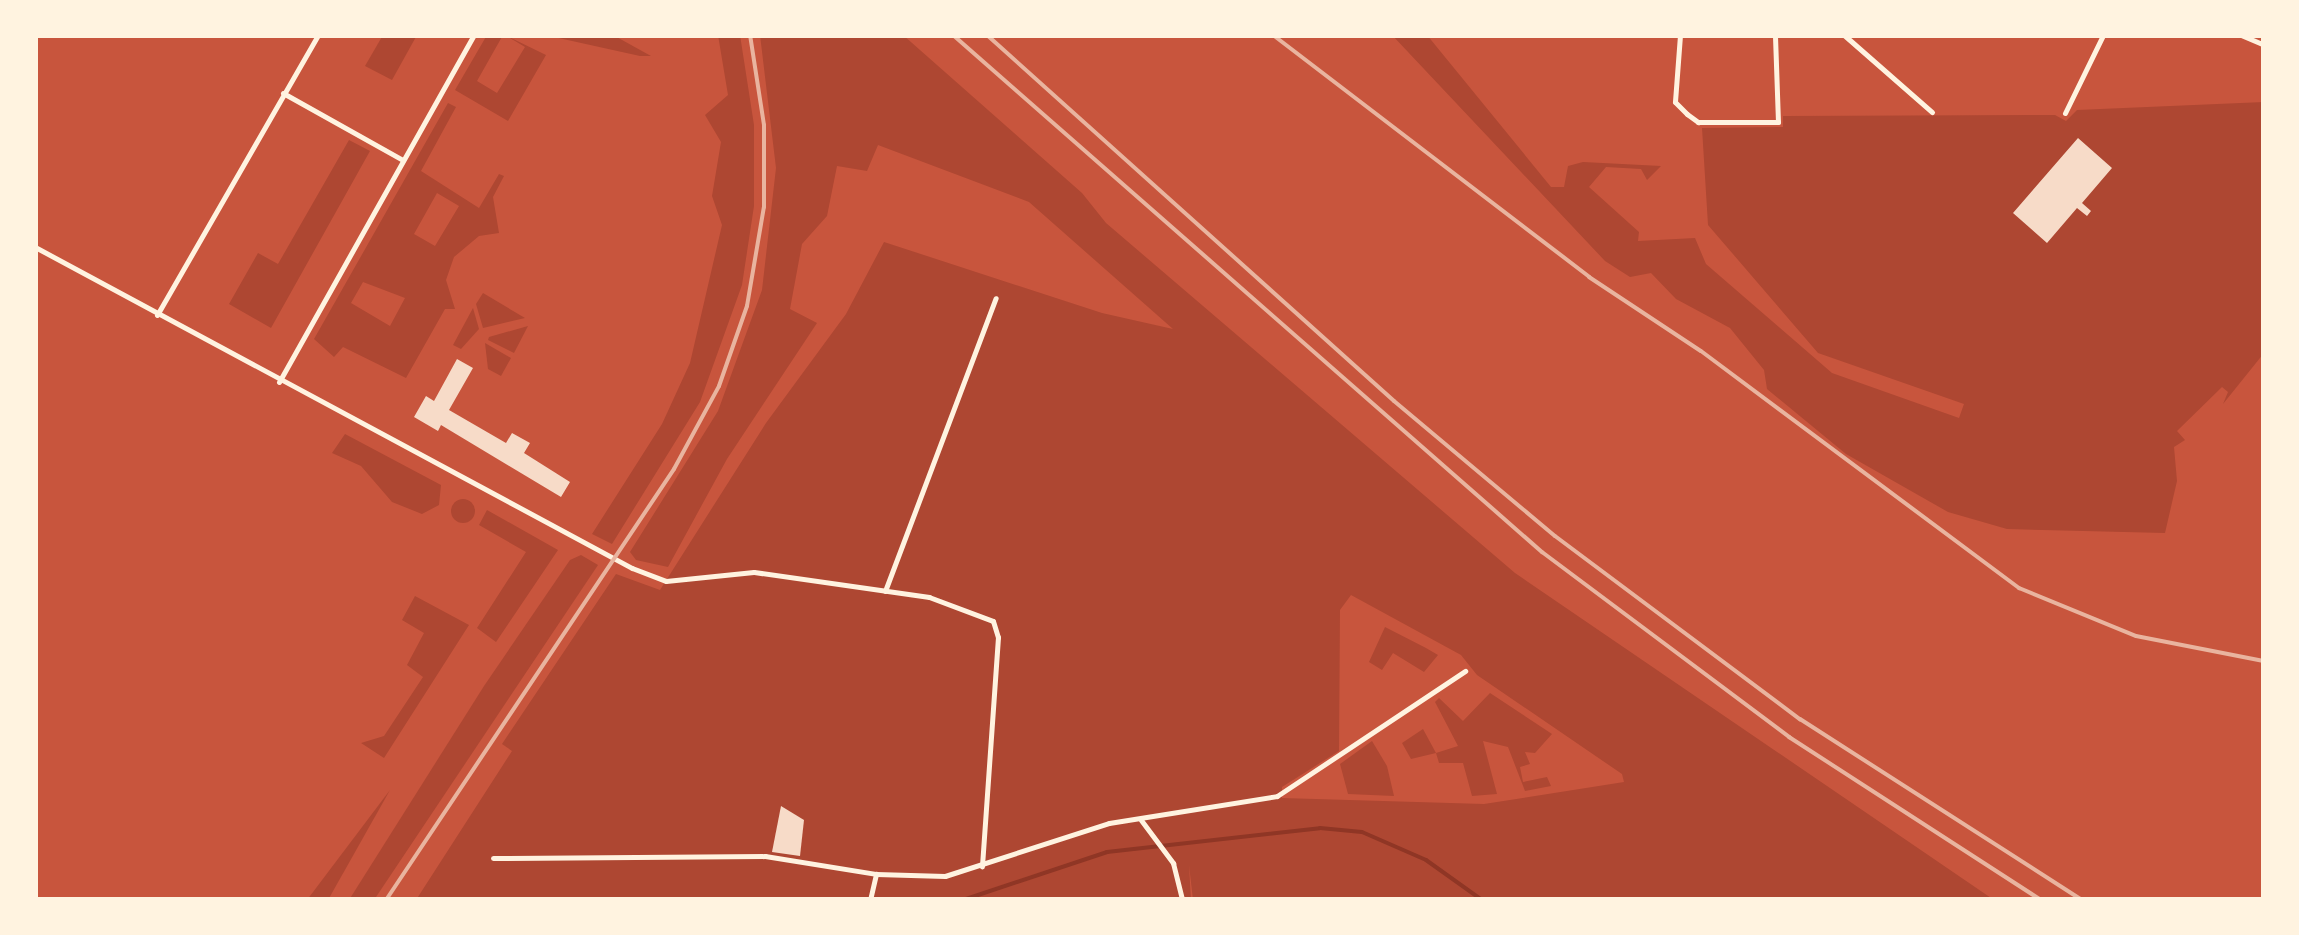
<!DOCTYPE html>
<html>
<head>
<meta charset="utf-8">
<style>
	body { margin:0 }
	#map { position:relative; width:2299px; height:935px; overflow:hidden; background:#c8553d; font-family:"DejaVu Sans",sans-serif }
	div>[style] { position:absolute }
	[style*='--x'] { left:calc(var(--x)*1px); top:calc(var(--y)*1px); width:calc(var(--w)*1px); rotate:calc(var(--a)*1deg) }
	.green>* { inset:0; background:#ae4732 }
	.round { border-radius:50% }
	.stream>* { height:4px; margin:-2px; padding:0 2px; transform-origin:2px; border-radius:2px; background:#8f3625 }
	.building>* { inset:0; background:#f7dbc8 }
	.minor>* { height:5px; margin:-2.5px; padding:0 2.5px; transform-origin:2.5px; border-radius:2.5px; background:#fff3e0 }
	.rail>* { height:4px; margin:-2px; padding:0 2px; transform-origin:2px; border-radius:2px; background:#e9b49f }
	span { translate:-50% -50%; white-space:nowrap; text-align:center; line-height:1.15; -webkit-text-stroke:10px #fff3e0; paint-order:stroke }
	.frame { position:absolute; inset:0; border:38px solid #fff3e0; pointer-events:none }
</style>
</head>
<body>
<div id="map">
	<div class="green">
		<div style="clip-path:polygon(383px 35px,417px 35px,392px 80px,365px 66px)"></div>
		<div style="clip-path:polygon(487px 35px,503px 35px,477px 81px,497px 93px,525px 47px,505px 35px,546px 55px,508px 121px,455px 90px)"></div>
		<div style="clip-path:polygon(545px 35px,613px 35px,651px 56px,640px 56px)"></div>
		<div style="clip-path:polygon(718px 35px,740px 35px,754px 125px,754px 206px,742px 285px,700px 402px,612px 544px,592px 534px,662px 424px,690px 363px,722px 225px,712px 196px,721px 142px,705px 115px,728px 95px)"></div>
		<div style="clip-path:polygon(evenodd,760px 35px,903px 35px,1082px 193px,1106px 223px,1515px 573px,1994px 900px,1193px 900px,1189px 865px,1191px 900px,416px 900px,512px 751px,502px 744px,616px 574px,660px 590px,766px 423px,846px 314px,884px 242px,1102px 313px,1173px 329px,1029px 202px,878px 145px,867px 171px,837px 166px,827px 216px,802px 244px,790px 309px,817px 323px,727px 459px,668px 567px,636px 560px,630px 552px,718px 411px,762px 290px,776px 168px,760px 35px,1351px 595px,1461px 655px,1477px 675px,1622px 774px,1624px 782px,1484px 804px,1282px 798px,1282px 787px,1339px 751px,1340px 610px,1351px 595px)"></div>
		<div style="clip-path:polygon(1392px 35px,1427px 35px,1551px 187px,1564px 187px,1568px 166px,1583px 162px,1661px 166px,1647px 180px,1641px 169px,1606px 167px,1589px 187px,1639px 232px,1638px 241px,1695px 238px,1706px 264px,1832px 373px,1959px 418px,1964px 404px,1818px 353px,1708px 225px,1702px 128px,1783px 127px,1783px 116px,2055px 115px,2066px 121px,2077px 110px,2264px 102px,2264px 353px,2223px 404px,2228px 392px,2222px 387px,2177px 431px,2185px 440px,2174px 447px,2177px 481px,2165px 533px,2007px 529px,1948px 512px,1846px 454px,1767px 389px,1764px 370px,1730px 328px,1676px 299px,1651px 273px,1630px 277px,1605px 261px)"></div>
		<div style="clip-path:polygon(evenodd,448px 103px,456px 107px,421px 171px,479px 208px,499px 174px,504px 176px,493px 197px,499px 233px,479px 236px,454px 257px,446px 280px,455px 309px,445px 309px,406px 378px,343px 347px,334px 357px,314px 339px,448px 103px,437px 193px,459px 206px,435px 246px,414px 234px,437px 193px,448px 103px,363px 282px,405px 298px,390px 326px,351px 303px,363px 282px)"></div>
		<div style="clip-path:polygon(349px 140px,370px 151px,271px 328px,229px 304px,258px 253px,278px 264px)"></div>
		<div style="clip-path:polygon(483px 293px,525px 318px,483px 328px,476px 304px)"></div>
		<div style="clip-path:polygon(473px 308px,479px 329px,461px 349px,453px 345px)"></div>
		<div style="clip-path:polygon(528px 326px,514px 353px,488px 340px,489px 337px)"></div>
		<div style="clip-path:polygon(485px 343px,511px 358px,501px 376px,488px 369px)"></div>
		<div style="clip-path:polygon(345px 434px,441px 485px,439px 505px,422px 514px,392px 502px,361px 466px,332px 453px)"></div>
		<div class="round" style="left:451px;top:499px;width:24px;height:24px"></div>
		<div style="clip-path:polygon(487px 510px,558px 550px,496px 642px,477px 628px,526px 552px,479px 525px)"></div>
		<div style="clip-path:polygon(581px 555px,598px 565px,374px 900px,349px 900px,484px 686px,570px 560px)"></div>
		<div style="clip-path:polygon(415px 596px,469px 625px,384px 758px,361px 743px,384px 736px,423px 677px,407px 665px,424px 633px,402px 620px)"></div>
		<div style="clip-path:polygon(1385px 627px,1426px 648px,1438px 655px,1424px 672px,1393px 653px,1382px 670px,1369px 662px)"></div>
		<div style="clip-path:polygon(1490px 693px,1552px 734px,1535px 753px,1525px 752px,1530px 764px,1520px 767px,1523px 782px,1547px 777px,1551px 786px,1525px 791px,1508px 747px,1483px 741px,1497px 794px,1472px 796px,1463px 763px,1439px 763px,1436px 753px,1411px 759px,1402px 743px,1423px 729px,1436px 753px,1458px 746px,1435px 702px,1439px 698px,1463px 721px)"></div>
		<div style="clip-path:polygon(1372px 741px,1387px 766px,1394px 796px,1348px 794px,1340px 764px)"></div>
		<div style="clip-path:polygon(390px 790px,328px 900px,307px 900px)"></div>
	</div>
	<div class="stream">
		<div style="--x:963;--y:900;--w:152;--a:-18.4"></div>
		<div style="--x:1107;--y:852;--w:214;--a:-6.4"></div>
		<div style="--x:1320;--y:828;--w:42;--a:5.4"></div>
		<div style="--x:1362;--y:832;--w:70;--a:23.6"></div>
		<div style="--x:1426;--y:860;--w:69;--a:35.5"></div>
	</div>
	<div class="building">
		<div style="clip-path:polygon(2078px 138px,2112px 168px,2082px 203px,2091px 211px,2087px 216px,2077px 208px,2047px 243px,2013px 213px)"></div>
		<div style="clip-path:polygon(457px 359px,473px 368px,449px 410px,506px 443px,512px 433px,530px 443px,524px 453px,570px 482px,561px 497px,441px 425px,438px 431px,414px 417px,426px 396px,434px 401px)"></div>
		<div style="clip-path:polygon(781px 806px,804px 820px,800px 856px,772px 852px)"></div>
	</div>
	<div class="minor">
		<div style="--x:1680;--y:35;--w:67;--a:94.3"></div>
		<div style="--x:1675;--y:102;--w:17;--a:45"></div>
		<div style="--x:1687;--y:114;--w:14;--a:36"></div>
		<div style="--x:1698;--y:122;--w:80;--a:0"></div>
		<div style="--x:1778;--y:122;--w:87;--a:-92"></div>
		<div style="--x:1844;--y:35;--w:117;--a:41.2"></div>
		<div style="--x:2241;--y:35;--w:25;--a:23"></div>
		<div style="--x:283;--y:93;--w:137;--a:29.2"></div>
		<div style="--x:2065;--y:113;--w:87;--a:-64"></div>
		<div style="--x:35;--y:247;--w:678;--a:28.27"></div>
		<div style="--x:632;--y:568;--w:36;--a:21"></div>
		<div style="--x:666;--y:581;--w:88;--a:-5.8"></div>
		<div style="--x:754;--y:572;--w:177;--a:8.1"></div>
		<div style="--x:929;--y:597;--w:68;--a:20.6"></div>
		<div style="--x:993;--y:621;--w:17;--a:73"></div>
		<div style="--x:998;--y:637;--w:230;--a:94"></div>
		<div style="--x:157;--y:315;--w:323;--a:-60.1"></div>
		<div style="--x:279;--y:382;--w:398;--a:-60.7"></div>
		<div style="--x:885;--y:591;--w:313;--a:-69.3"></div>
		<div style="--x:1141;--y:820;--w:54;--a:53.3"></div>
		<div style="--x:1173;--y:863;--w:38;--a:76"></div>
		<div style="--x:493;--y:858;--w:272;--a:-0.4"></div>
		<div style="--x:765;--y:856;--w:112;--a:9.2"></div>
		<div style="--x:876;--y:874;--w:69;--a:1.7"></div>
		<div style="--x:945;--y:876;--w:172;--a:-17.9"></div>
		<div style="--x:1109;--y:823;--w:170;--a:-9.1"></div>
		<div style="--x:1277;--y:796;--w:226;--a:-33.6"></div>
		<div style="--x:870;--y:900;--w:27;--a:-77"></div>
	</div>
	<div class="rail">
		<div style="--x:953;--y:35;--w:784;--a:41.28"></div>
		<div style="--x:1542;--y:552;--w:309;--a:36.8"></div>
		<div style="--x:1789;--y:737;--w:300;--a:32.9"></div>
		<div style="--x:987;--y:35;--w:547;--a:41.96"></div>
		<div style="--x:1394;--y:401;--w:210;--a:40"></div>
		<div style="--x:1555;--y:536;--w:306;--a:36.8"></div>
		<div style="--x:1800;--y:719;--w:335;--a:32.7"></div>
		<div style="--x:1273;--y:35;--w:398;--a:37.4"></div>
		<div style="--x:1589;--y:277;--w:134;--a:33.5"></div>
		<div style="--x:1701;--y:351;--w:397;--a:36.7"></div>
		<div style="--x:2019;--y:588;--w:126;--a:22.3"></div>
		<div style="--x:2136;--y:636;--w:130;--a:11.1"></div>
		<div style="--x:386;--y:900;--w:518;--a:-56.25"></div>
		<div style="--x:674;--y:469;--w:94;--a:-61.5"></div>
		<div style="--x:719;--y:386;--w:85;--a:-70.7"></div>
		<div style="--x:747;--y:306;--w:100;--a:-80.3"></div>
		<div style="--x:764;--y:207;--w:82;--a:-90"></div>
		<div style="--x:764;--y:125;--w:91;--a:-98.8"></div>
	</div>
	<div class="frame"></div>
</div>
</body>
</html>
